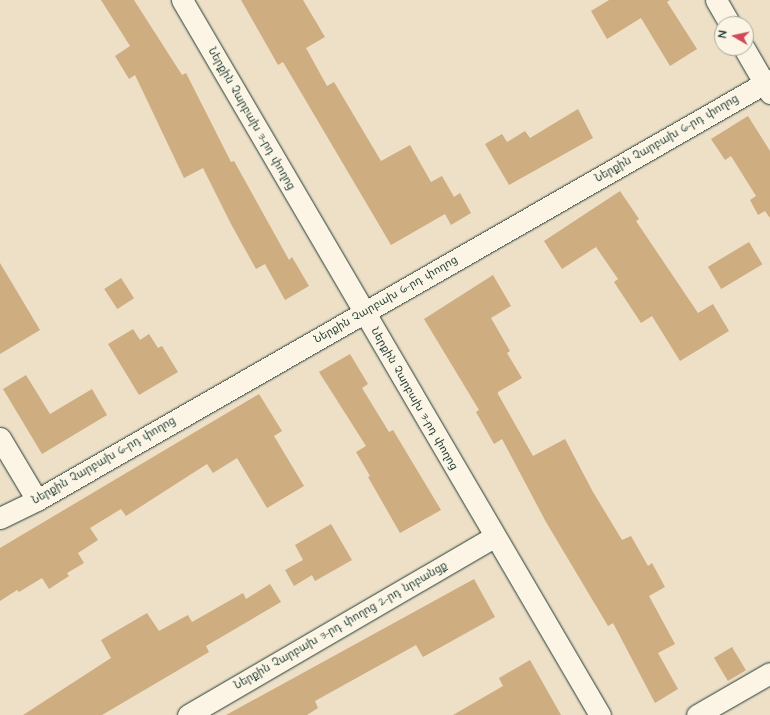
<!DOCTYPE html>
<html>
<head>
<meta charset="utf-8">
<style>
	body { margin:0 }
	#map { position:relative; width:770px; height:715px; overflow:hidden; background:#eedfc7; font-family:"Architects Daughter","Noto Sans Armenian",sans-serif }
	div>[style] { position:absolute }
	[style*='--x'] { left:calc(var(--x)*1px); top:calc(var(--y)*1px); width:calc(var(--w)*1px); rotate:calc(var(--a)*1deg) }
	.building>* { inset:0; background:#cead81; transform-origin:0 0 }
	.roads { filter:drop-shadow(0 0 1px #1f3d34) drop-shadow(0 0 1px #1f3d34) }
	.minor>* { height:21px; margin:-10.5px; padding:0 10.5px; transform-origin:10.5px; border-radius:10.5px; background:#fcf5e5 }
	span { translate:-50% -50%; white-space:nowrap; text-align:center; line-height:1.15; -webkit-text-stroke:4px #fcf5e5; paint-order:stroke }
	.street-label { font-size:11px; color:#1f3d34 }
	.north { position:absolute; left:714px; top:16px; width:40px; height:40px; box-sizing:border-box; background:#fcf5e5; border:1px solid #a4ab9e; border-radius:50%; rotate:279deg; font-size:11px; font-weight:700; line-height:16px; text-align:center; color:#1f3d34 }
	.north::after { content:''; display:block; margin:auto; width:14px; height:18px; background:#d1495b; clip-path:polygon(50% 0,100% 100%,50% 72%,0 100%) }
</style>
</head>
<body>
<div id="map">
	<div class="building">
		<div style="clip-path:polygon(101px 0,134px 0,182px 75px,186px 73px,231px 162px,234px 161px,289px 260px,292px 257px,309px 286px,285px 300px,265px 264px,256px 269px,231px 224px,203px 168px,184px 178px,135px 75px,129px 79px,115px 56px,130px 46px)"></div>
		<div style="clip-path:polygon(241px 0,303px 0,325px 37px,306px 48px,327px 86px,334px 82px,381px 161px,410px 145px,431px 182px,442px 176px,454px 197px,460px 193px,471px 213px,451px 225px,445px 214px,391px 245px,283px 62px,278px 65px)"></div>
		<div style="clip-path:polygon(609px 0,670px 0,667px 2px,697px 49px,670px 66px,641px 18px,607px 39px,591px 11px)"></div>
		<div style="clip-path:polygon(578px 109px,593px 138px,509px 185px,485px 144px,502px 134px,507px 142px,525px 131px,530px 138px)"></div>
		<div style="clip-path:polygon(748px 116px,770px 151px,770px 218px,765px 211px,758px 215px,750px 200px,756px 196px,731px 156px,725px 160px,711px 139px)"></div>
		<div style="clip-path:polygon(620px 191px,639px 219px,636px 221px,698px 313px,713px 304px,729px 331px,680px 361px,652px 316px,641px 323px,614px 282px,618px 279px,596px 247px,562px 269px,544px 241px)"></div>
		<div style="left:749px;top:242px;width:26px;height:48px;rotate:59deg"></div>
		<div style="clip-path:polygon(0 263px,40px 330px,0 354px)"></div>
		<div style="clip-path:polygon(493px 275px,511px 306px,491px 318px,510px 351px,507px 353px,522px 378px,498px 392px,498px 394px,533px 456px,565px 439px,593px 492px,622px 540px,631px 536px,648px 566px,652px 563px,665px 587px,649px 596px,675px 644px,658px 653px,678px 689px,655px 703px,613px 623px,608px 626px,546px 522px,502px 439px,494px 444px,476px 412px,479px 410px,424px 319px)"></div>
		<div style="left:121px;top:278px;width:24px;height:20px;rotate:57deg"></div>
		<div style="clip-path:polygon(133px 329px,140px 340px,149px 334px,158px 348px,162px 346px,178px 372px,139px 395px,108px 344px)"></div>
		<div style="clip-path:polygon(350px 354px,368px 384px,362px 388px,389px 432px,393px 430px,441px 510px,400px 533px,368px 477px,370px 476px,356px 452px,366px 446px,319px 372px)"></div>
		<div style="clip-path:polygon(26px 375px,50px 414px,92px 389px,107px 415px,42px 454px,3px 389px)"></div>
		<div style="clip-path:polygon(259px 394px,282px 431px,274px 436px,304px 486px,267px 508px,237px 458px,213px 473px,207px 464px,126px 516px,121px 509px,90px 528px,98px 540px,78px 553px,84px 563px,67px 573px,69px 576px,49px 589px,42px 578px,19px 592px,17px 590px,0 601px,0 548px)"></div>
		<div style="clip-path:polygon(331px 524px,352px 560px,315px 581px,312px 575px,294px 586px,285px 570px,303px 560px,295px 545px)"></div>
		<div style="clip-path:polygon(474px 579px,495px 617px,423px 657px,416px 645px,315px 701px,318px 708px,307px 715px,226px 715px)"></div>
		<div style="clip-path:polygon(270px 584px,281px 602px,206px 646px,209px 652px,102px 715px,23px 715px,111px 658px,101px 640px,147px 613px,159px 631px,188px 615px,192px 622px,243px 593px,246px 599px)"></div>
		<div style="left:732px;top:647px;width:27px;height:21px;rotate:59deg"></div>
		<div style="clip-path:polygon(530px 660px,561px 715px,453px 715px,503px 686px,499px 678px)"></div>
	</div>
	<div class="roads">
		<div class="minor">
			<div style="--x:182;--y:0;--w:828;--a:59.69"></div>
			<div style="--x:716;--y:0;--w:28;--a:60"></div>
			<div style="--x:744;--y:48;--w:52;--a:60"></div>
			<div style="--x:0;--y:438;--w:72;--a:59.2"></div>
			<div style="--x:0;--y:518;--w:41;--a:-25.9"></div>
			<div style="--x:37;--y:500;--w:845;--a:-29.81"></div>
			<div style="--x:188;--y:715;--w:354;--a:-30.2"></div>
			<div style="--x:697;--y:715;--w:84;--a:-29.9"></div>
		</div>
	</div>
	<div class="street-label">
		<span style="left:251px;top:119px;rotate:60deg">Ներքին Չարբախ 3-րդ փողոց</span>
		<span style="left:667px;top:139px;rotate:-30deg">Ներքին Չարբախ 6-րդ փողոց</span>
		<span style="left:386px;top:300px;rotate:-30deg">Ներքին Չարբախ 6-րդ փողոց</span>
		<span style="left:414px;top:399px;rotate:60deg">Ներքին Չարբախ 3-րդ փողոց</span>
		<span style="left:104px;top:461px;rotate:-30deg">Ներքին Չարբախ 6-րդ փողոց</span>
		<span style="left:341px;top:626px;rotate:-30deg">Ներքին Չարբախ 3-րդ փողոց 2-րդ նրբանցք</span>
	</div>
	<div class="north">N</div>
</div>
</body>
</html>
